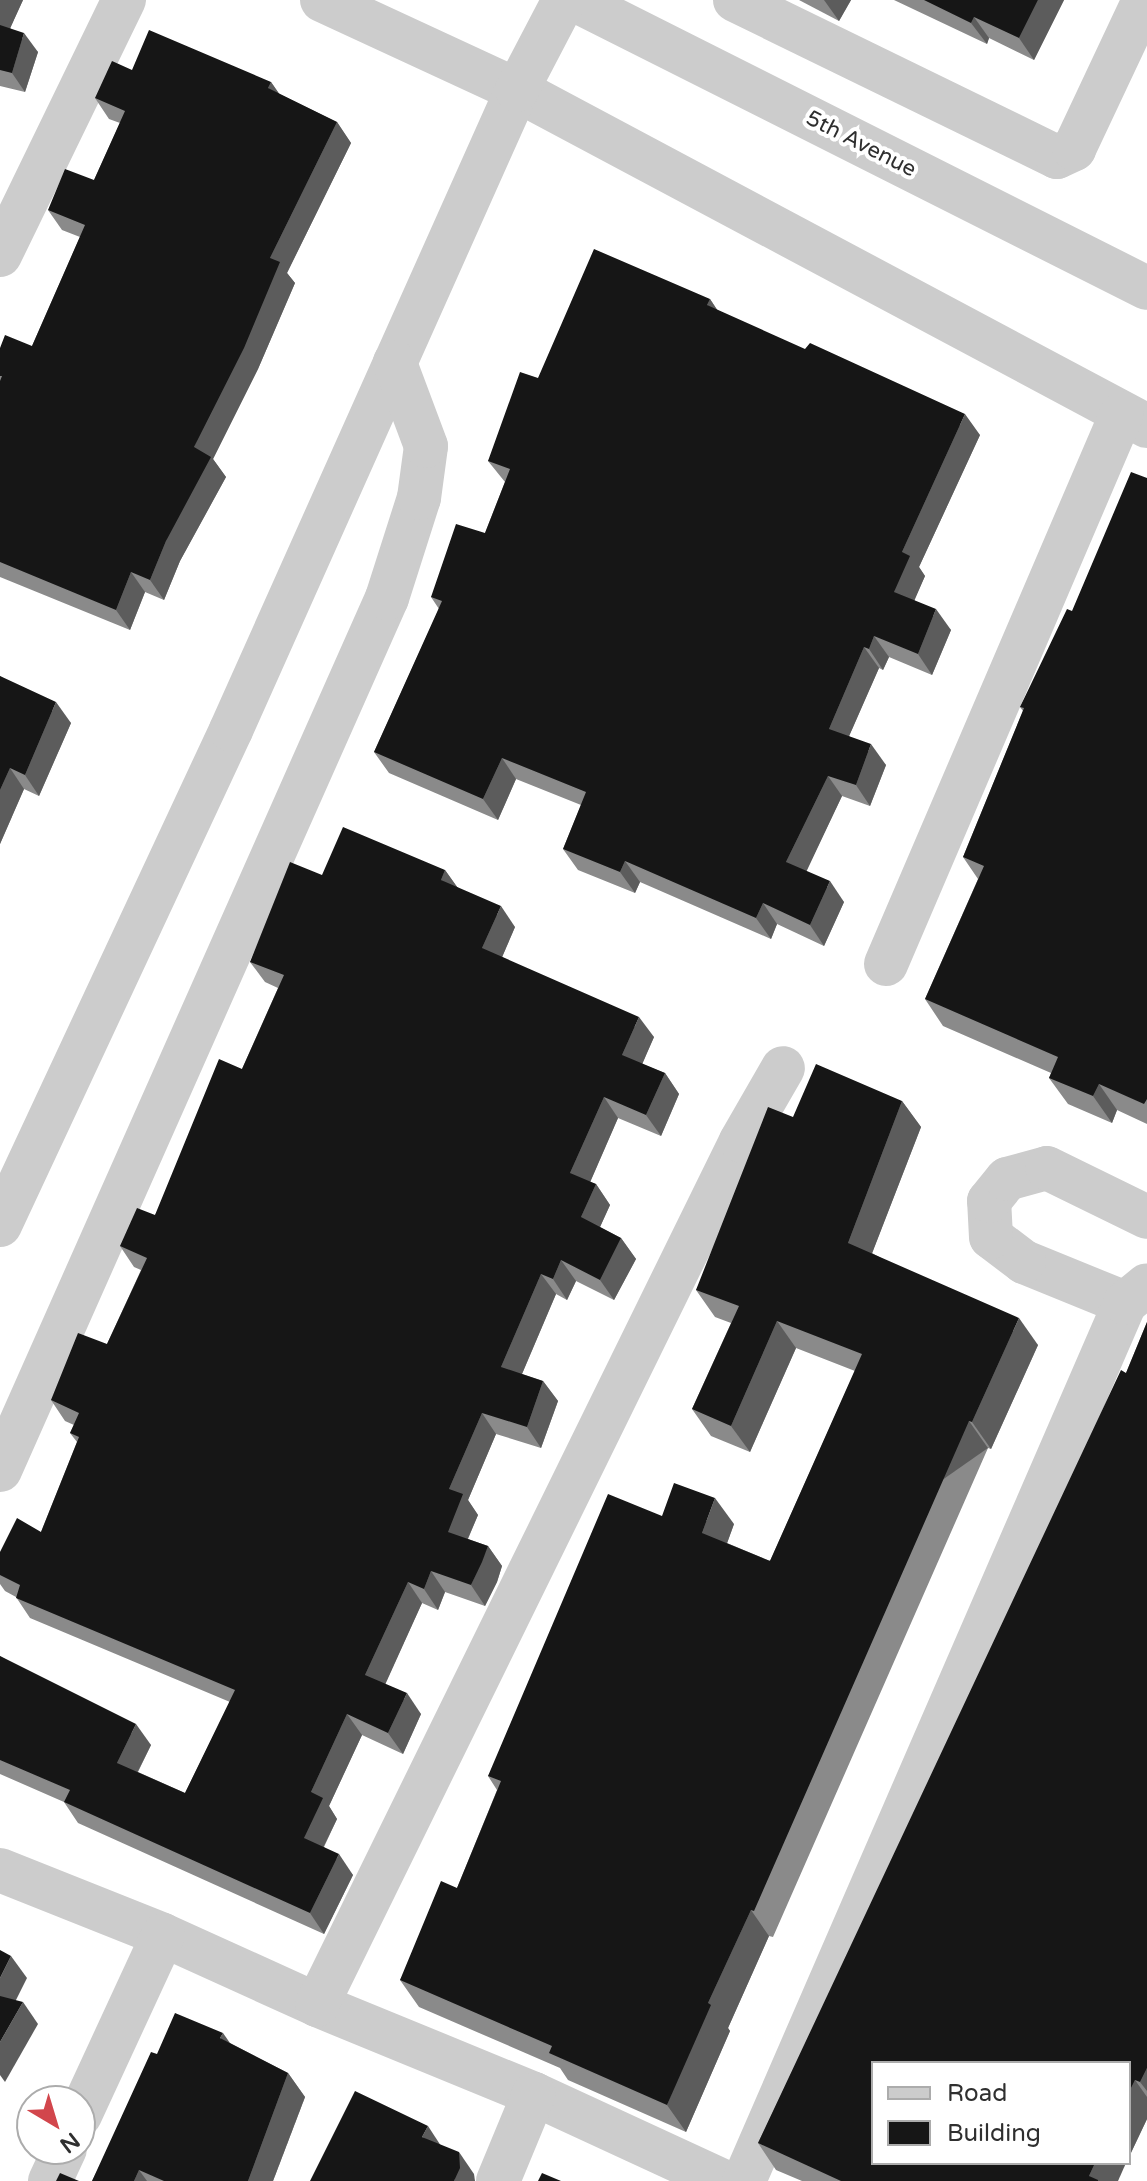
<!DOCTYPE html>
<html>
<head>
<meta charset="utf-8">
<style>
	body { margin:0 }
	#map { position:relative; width:1147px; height:2181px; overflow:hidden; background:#fff; font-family:"Varela Round",sans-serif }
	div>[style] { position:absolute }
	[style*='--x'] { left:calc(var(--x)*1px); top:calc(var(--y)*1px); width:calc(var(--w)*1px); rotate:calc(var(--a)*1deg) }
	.minor>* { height:44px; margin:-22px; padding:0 22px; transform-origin:22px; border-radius:22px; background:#ccc }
	.wall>* { inset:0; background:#8a8a8a }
	.shaded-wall>* { inset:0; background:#5c5c5c; transform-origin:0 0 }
	.building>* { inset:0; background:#161616 }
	span { translate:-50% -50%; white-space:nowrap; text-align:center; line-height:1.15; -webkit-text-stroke:8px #fff; paint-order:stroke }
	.street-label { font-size:22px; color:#2f2f2f }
	.legend { position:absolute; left:871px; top:2061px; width:260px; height:104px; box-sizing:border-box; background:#fff; border:2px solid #acacac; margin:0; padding:10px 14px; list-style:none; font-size:24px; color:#2f2f2f }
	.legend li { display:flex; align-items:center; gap:16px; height:40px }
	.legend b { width:40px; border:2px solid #acacac }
	.north { position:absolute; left:16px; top:2085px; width:80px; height:80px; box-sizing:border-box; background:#fff; border:2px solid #acacac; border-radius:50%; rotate:142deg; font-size:22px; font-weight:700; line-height:32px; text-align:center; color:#2f2f2f }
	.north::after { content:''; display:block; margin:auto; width:28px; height:36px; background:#d2464c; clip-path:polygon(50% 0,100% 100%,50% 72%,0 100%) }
</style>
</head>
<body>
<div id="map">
	<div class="minor">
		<div style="--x:322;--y:0;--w:215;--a:24.8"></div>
		<div style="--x:517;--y:90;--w:714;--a:28.07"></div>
		<div style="--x:575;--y:0;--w:640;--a:26.73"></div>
		<div style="--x:735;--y:0;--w:358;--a:26"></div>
		<div style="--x:1057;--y:157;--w:19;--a:-25"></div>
		<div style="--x:1074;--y:149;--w:165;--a:-64.8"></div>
		<div style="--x:0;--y:255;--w:284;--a:-64.1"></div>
		<div style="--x:886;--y:964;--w:599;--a:-66.81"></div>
		<div style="--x:0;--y:1225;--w:546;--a:-64.98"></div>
		<div style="--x:231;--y:730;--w:701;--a:-65.92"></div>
		<div style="--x:517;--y:90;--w:102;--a:-62.4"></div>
		<div style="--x:1125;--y:1303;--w:109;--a:-157.9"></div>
		<div style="--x:1024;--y:1262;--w:41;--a:-142.9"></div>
		<div style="--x:991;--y:1237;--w:36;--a:-93"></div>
		<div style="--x:989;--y:1201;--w:28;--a:-51"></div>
		<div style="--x:1007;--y:1179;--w:41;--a:-15.4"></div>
		<div style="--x:1047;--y:1168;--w:111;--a:26.1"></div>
		<div style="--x:0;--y:1470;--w:954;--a:-66.07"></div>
		<div style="--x:387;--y:598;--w:105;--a:-72.3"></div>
		<div style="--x:419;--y:498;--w:52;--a:-82.3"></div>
		<div style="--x:426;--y:446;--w:89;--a:-110.5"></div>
		<div style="--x:0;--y:1870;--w:175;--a:21.7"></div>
		<div style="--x:163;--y:1935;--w:169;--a:24.4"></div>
		<div style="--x:317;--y:2005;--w:235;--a:22.3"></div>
		<div style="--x:534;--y:2094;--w:207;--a:24.8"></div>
		<div style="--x:317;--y:2005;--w:962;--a:-63.86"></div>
		<div style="--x:741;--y:1141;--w:84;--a:-60.1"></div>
		<div style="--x:80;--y:2115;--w:198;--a:-65.2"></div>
		<div style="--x:50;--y:2181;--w:35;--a:-65"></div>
		<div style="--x:498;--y:2181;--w:94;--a:-67.5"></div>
		<div style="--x:744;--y:2181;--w:957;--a:-66.54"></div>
		<div style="--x:1125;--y:1303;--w:28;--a:-39"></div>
	</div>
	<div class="wall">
		<div style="clip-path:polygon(0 0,23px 0,10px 28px,38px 52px,25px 92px,0 86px)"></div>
		<div style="clip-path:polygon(799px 0,851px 0,839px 21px)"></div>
		<div style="clip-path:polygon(894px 0,1064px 0,1034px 60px,989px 38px,987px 44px)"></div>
		<div style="clip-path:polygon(132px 70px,271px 82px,279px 94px,337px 122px,351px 143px,287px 273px,295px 283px,258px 369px,213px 459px,226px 477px,180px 561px,164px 600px,145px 592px,130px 630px,0 577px,0 348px,32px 346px,80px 237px,62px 230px,48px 210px,94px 180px,120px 123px,109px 119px,95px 98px)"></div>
		<div style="clip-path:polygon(710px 299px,717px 310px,980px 435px,919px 567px,925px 576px,914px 600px,951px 630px,932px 675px,889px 657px,883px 670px,879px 668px,849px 736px,886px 765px,870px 806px,842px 796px,806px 871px,844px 902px,824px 946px,777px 924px,771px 939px,640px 882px,635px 893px,578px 870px,563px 849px,581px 805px,516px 779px,498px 820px,389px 773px,374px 752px,439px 609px,431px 597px,485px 533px,505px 482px,488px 461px,538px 378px)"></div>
		<div style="clip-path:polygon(1147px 478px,1147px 1124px,1117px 1110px,1112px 1123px,1068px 1104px,1049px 1078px,1051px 1073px,943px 1026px,925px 999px,978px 879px,963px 857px,1023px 711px,1020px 707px)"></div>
		<div style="clip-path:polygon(0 676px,71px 723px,39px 796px,24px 789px,0 844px)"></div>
		<div style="clip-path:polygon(445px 870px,457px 887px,515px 927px,502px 957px,654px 1037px,642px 1064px,665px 1073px,679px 1094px,661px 1136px,618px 1118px,590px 1182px,596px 1184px,610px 1205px,600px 1227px,621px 1238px,636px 1259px,614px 1300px,576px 1281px,567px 1300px,556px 1294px,522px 1374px,543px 1381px,558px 1401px,541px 1448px,496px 1434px,468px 1500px,478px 1515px,468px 1539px,488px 1546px,502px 1566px,497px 1582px,485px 1606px,445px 1592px,438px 1610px,422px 1603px,385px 1684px,421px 1714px,403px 1754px,362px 1735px,329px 1806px,337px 1819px,324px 1847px,353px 1875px,324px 1934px,78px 1823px,64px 1802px,0 1774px,0 1656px,151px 1745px,138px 1772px,185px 1793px,230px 1702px,30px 1618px,16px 1597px,5px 1591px,0 1584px,0 1552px,41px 1532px,77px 1442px,70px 1433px,74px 1425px,65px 1421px,51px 1400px,107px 1344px,141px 1270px,134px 1267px,120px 1246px,155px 1215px,242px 1069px,278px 988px,265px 982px,250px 962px,322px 875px)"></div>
		<div style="clip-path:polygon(902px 1101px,921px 1127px,872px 1253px,1038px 1345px,991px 1449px,988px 1448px,773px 1937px,769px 1936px,728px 2028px,730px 2031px,686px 2132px,568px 2080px,560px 2068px,419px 2007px,400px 1980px,457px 1888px,497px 1790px,488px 1776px,662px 1516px,734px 1524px,727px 1543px,770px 1561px,855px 1371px,796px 1348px,750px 1452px,711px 1436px,692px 1409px,731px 1323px,715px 1317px,696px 1290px,793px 1117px)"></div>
		<div style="clip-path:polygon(1147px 1322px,1147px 2119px,1129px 2157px,1129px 2063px,1118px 2181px,802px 2181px,776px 2170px,758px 2143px,1126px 1373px)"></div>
		<div style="clip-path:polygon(230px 2043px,288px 2073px,305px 2097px,273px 2181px,92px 2181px,157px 2054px)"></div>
	</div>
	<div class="shaded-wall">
		<div style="clip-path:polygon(0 0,23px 0,4px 42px,0 36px)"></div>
		<div style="clip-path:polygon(824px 0,851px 0,839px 21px)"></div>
		<div style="clip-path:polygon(1038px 0,1064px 0,1034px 60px,1019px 38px)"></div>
		<div style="clip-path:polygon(974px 17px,989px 38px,987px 44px,971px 23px)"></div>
		<div style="clip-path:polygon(24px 33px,38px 52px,25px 92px,12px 73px)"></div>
		<div style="clip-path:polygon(271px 82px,285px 102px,268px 88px)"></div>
		<div style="clip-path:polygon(337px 122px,351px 143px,287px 273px,295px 283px,258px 369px,213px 459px,226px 477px,180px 561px,164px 600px,150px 580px,166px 541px,194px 447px,270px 258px)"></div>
		<div style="clip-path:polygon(710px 299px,724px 320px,707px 305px)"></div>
		<div style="clip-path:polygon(965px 414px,980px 435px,919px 567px,925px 576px,909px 613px,894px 592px,902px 552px)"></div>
		<div style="clip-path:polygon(131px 572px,145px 592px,130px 630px,116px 610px)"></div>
		<div style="clip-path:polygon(936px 609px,951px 630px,932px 675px,918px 654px)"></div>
		<div style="clip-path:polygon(874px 636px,889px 657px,883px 670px,869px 649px)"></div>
		<div style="clip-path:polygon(864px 647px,879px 668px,843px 750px,829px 729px)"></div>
		<div style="clip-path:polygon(56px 702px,71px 723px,39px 796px,25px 775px)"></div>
		<div style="clip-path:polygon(871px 744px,886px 765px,870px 806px,856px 785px)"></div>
		<div style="clip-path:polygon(502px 758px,516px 779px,498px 820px,483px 799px)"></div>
		<div style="clip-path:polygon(10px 768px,24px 789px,0 844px,0 790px)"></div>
		<div style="clip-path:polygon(828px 776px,842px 796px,801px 883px,786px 862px)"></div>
		<div style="clip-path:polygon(625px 861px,640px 882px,635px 893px,620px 872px)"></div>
		<div style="clip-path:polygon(445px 870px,460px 891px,441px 880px)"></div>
		<div style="clip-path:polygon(830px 881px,844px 902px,824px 946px,810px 925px)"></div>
		<div style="clip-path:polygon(763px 903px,777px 924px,771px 939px,756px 918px)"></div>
		<div style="clip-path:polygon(501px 906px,515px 927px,497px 969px,482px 948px)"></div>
		<div style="clip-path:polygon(639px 1017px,654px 1037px,637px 1076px,622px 1055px)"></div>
		<div style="clip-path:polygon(665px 1073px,679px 1094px,661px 1136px,646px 1115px)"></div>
		<div style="clip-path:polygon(1099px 1084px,1117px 1110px,1112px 1123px,1093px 1096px)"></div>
		<div style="clip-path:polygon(604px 1097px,618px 1118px,585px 1194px,570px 1173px)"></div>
		<div style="clip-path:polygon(902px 1101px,921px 1127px,866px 1269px,848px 1243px)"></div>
		<div style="clip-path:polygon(596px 1184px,610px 1205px,595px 1238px,581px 1217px)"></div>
		<div style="clip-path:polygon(621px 1238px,636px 1259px,614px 1300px,600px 1280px)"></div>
		<div style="clip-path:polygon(561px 1260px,576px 1281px,567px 1300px,553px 1279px)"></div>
		<div style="clip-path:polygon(541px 1274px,556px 1294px,516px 1388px,501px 1367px)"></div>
		<div style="clip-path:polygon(1019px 1318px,1038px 1345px,991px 1449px,972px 1422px)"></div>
		<div style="clip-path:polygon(777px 1321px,796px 1348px,750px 1452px,731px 1426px)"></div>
		<div style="clip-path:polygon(543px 1381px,558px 1401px,541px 1448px,527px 1427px)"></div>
		<div style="clip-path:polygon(482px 1413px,496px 1434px,468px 1500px,478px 1515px,462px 1552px,448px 1532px,449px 1489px)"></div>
		<div style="left:969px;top:1421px;width:33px;height:535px;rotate:55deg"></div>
		<div style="clip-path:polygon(715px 1498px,734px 1524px,721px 1560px,702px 1533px)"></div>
		<div style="clip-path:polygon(488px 1546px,502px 1566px,497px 1582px,485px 1606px,471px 1585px)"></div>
		<div style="clip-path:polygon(431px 1571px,445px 1592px,438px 1610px,424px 1589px)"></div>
		<div style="clip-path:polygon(408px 1582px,422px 1603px,380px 1696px,365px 1675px)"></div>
		<div style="clip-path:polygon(407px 1693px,421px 1714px,403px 1754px,388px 1733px)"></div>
		<div style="clip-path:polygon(347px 1714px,362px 1735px,329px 1806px,337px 1819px,318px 1858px,304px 1838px,311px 1792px)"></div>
		<div style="clip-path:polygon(136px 1724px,151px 1745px,132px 1783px,117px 1763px)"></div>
		<div style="clip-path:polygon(339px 1854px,353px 1875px,324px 1934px,310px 1913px)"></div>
		<div style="clip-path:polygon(751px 1910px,769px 1936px,728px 2028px,730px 2031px,686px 2132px,667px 2105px,708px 2003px)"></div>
		<div style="clip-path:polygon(11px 1956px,27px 1978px,8px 2016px,0 2006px,0 1978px)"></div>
		<div style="clip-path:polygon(23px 2002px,38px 2024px,5px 2082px,0 2075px,0 2042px)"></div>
		<div style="clip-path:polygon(223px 2033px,239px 2056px,220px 2038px)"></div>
		<div style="clip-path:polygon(1147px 2068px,1147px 2091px,1140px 2082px)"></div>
		<div style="clip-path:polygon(288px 2073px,305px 2097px,273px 2181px,248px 2181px)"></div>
		<div style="clip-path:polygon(1135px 2080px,1147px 2097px,1147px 2119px,1129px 2157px,1129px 2092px)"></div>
		<div style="clip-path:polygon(428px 2126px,443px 2149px,422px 2137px)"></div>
		<div style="clip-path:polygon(459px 2152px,474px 2174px,475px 2181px,454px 2181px)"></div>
		<div style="clip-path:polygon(1095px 2163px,1126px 2163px,1118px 2181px,1093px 2181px,1089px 2176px)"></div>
		<div style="clip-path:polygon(139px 2170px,147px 2181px,134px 2181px)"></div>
	</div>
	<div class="building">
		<div style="clip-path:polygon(924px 0,1038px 0,1019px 38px,974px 17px,971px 23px)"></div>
		<div style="clip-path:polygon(0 25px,24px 33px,12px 73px,0 70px)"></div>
		<div style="clip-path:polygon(149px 30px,271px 82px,268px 88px,337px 122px,270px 258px,280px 262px,244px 348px,194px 447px,211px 457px,166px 541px,150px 580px,131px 572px,116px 610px,0 562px,0 381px,2px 376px,0 376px,0 348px,5px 335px,32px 346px,85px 225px,48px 210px,65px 169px,94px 180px,125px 111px,95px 98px,112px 61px,132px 70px)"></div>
		<div style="clip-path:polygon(594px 249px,710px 299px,707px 305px,805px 349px,810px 343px,965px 414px,902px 552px,910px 556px,894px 592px,936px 609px,918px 654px,874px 636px,869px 649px,864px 647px,829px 729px,871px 744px,856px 785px,828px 776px,786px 862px,830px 881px,810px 925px,763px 903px,756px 918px,625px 861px,620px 872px,563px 849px,586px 792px,502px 758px,483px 799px,374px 752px,442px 601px,431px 597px,456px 524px,485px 533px,510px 469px,488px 461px,520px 372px,538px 378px)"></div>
		<div style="clip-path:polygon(1131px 472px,1147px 478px,1147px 1099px,1144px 1104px,1099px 1084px,1093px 1096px,1049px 1078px,1058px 1057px,925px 999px,984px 866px,963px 857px,1024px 708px,1020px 707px,1067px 609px,1072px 611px)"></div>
		<div style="clip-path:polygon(0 676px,56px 702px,25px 775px,10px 768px,0 790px)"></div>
		<div style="clip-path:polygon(343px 827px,445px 870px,441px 880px,501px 906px,482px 948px,639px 1017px,622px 1055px,665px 1073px,646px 1115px,604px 1097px,570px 1173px,596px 1184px,581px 1217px,621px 1238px,600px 1280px,561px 1260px,553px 1279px,541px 1274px,501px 1367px,543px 1381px,527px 1427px,482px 1413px,449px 1489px,463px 1494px,448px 1532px,488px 1546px,482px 1562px,471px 1585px,431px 1571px,424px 1589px,408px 1582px,365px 1675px,407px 1693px,388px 1733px,347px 1714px,311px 1792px,323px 1798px,304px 1838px,339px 1854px,310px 1913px,64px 1802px,70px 1790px,0 1760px,0 1656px,136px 1724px,117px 1763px,185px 1793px,235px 1690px,16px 1598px,20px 1585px,0 1575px,0 1552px,17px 1518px,41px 1532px,79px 1437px,70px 1433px,79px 1413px,51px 1400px,78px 1333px,107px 1344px,147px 1258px,120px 1246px,137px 1208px,155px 1215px,219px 1059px,242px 1069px,284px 975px,250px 962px,290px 862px,322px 875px)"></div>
		<div style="clip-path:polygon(816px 1064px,902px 1101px,848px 1243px,1019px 1318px,972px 1422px,969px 1421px,754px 1911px,751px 1910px,708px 2003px,711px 2005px,667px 2105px,549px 2053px,552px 2046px,400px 1980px,441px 1881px,457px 1888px,501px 1781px,488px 1776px,608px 1494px,662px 1516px,674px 1483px,715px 1498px,702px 1533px,770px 1561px,862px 1354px,777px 1321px,731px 1426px,692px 1409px,739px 1306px,696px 1290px,768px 1107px,793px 1117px)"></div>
		<div style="clip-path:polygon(1147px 1322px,1147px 2068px,1140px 2082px,1135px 2080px,1129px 2092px,1129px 2063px,873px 2063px,873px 2163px,1095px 2163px,1089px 2176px,1098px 2180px,1098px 2181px,841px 2181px,758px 2143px,1121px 1370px,1126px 1373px)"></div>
		<div style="clip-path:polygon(0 1950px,11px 1956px,0 1978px)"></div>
		<div style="clip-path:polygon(0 1996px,23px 2002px,0 2042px)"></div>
		<div style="clip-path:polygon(175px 2013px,223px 2033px,220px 2038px,288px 2073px,248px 2181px,164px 2181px,139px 2170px,134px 2181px,92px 2181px,151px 2052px,157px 2054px)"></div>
		<div style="clip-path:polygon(355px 2091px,428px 2126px,422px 2137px,459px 2152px,460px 2168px,454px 2181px,310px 2181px)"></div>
		<div style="clip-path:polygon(60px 2173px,79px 2181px,56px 2181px)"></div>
		<div style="clip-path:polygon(542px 2173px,561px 2181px,538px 2181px)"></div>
	</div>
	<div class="street-label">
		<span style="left:861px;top:144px;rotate:27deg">5th Avenue</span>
	</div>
	<ul class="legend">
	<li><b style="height:10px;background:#ccc"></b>Road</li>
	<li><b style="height:22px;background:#161616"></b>Building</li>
	</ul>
	<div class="north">N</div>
</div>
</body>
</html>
